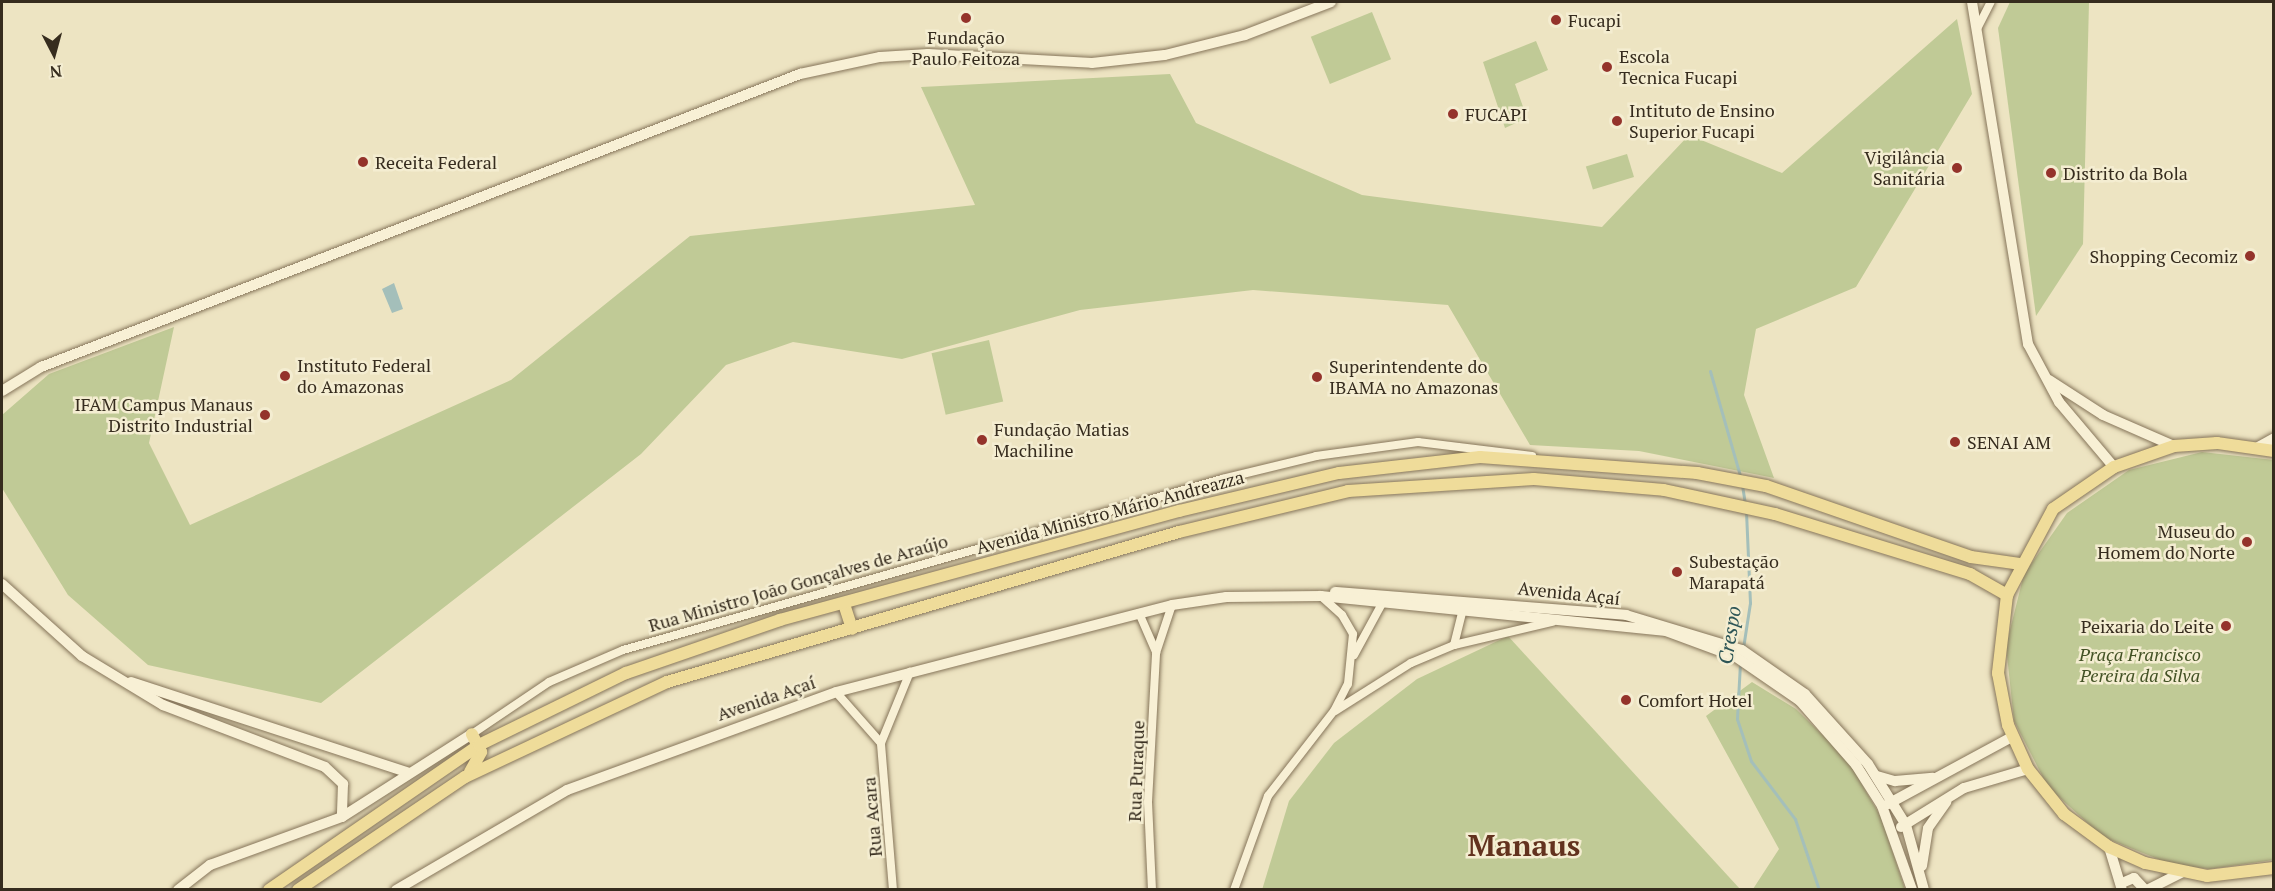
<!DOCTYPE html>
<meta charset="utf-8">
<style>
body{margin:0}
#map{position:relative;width:2275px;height:891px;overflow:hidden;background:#ede4c2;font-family:"PT Serif",serif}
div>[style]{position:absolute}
.green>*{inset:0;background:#c0ca96;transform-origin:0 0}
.water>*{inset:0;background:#a4bfba}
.stream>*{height:3px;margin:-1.5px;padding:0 1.5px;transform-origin:1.5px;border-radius:1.5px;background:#a4bfba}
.roads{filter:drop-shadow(0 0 2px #86755a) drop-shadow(0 0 2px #86755a)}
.street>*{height:8px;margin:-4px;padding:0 4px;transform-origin:4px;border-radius:4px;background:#f8f0d5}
.secondary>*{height:10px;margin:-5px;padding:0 5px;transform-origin:5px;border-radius:5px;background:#f8f0d5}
.primary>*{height:12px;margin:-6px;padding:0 6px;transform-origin:6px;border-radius:6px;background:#efdc9a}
.dots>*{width:16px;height:16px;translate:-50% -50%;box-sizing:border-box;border:3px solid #f4edd1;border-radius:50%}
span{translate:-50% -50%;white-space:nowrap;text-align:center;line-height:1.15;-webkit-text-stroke:5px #f4edd1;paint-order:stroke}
.poi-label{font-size:18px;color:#362c1e}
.left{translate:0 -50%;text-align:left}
.right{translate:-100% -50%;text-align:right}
.street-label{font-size:18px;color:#362c1e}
.park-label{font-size:18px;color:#435225;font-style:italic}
.water-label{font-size:20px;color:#2d5556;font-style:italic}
.town-label{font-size:30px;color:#62321e;font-weight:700}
.frame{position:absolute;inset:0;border:3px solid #362c1e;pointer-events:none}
.north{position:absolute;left:24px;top:24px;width:60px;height:60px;-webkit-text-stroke:4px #f4edd1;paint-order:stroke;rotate:174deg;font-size:16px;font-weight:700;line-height:24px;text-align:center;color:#362c1e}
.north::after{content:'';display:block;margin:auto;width:21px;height:27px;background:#362c1e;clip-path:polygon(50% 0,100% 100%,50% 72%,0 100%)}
</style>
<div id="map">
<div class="green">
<div style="clip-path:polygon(2010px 2px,2089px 2px,2083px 244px,2036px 316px,1998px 28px)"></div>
<div style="left:1372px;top:12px;width:51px;height:66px;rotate:68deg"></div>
<div style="clip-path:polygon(1957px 19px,1972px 94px,1856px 287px,1756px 329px,1744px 395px,1774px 478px,1639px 451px,1530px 445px,1448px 305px,1253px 290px,1080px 310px,902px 359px,793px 342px,726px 365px,641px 454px,321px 703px,148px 665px,68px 595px,2px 488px,2px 415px,49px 374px,174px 327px,149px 443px,190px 525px,511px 380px,690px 236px,975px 205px,921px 87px,1170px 74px,1196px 123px,1362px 195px,1602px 227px,1689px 135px,1782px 173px)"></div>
<div style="clip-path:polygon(1536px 41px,1548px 70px,1515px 84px,1527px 118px,1505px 128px,1483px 62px)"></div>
<div style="left:1627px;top:154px;width:24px;height:43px;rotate:73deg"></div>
<div style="left:989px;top:340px;width:63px;height:59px;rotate:77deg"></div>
<div style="clip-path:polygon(2202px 452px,2274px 460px,2273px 860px,2210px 869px,2173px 865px,2103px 837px,2048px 787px,2014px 721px,2006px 646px,2024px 574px,2067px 513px,2129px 470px)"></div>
<div style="clip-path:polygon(1508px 636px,1740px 889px,1262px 890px,1289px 801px,1334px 743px,1417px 679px)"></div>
<div style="clip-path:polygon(1752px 682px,1796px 709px,1847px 759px,1881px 817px,1905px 889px,1753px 889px,1779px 849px,1706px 716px)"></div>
</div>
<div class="water">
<div style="clip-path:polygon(394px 283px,403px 309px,392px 313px,382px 289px)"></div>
</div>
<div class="stream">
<div style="left:1710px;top:371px;width:112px;rotate:74deg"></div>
<div style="left:1742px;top:485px;width:20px;rotate:81deg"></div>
<div style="left:1743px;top:648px;width:46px;rotate:-81.2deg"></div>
<div style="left:1750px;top:603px;width:91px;rotate:-92.5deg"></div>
<div style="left:1740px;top:663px;width:56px;rotate:93.1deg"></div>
<div style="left:1737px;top:719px;width:44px;rotate:71.6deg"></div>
<div style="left:1751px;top:761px;width:73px;rotate:52.8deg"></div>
<div style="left:1795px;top:819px;width:75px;rotate:71.3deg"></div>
</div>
<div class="roads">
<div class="street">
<div style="left:1977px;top:29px;width:30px;rotate:-63deg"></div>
<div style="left:1139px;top:613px;width:43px;rotate:66.4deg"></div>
<div style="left:1454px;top:645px;width:41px;rotate:-76deg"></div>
<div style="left:1354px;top:655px;width:63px;rotate:-61.4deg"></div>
<div style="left:836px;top:692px;width:68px;rotate:48.6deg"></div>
<div style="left:1335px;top:711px;width:90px;rotate:-32.3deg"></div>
<div style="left:1411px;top:663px;width:47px;rotate:-22.7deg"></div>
<div style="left:1454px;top:645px;width:101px;rotate:-13.2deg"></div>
<div style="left:472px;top:734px;width:93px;rotate:-34deg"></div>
<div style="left:549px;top:682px;width:81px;rotate:-23.4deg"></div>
<div style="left:623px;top:650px;width:623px;rotate:-15.93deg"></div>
<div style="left:1222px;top:479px;width:97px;rotate:-13.7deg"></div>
<div style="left:1316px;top:456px;width:103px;rotate:-7.8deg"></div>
<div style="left:1418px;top:442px;width:115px;rotate:7deg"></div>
<div style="left:893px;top:890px;width:147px;rotate:-94.7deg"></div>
<div style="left:881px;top:743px;width:77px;rotate:-67.8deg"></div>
<div style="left:1152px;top:890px;width:88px;rotate:-92.6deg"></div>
<div style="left:1148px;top:802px;width:149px;rotate:-86.9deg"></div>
<div style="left:1156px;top:653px;width:51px;rotate:-71.6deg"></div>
<div style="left:1234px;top:890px;width:100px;rotate:-70.1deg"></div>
<div style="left:1268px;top:796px;width:108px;rotate:-52.2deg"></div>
<div style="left:1334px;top:711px;width:30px;rotate:-63deg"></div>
<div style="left:1348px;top:684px;width:50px;rotate:-84.3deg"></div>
<div style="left:1353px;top:634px;width:22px;rotate:-120deg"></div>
<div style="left:1342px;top:615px;width:28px;rotate:-138deg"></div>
</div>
<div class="secondary">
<div style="left:1972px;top:2px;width:347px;rotate:80.7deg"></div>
<div style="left:2028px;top:344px;width:66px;rotate:61.9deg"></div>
<div style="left:2059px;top:402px;width:85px;rotate:49.8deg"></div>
<div style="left:2049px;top:380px;width:64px;rotate:32.9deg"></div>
<div style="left:2103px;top:415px;width:77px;rotate:23.6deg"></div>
<div style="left:2px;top:391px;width:46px;rotate:-31.6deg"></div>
<div style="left:41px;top:367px;width:814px;rotate:-21.11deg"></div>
<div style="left:800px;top:74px;width:82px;rotate:-12deg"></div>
<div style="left:880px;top:57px;width:48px;rotate:-3.6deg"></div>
<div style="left:928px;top:54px;width:164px;rotate:3.1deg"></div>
<div style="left:1092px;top:63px;width:73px;rotate:-6.3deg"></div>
<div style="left:1165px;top:55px;width:82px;rotate:-14deg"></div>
<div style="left:1245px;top:35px;width:92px;rotate:-21deg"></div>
<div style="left:2258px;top:447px;width:18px;rotate:-29deg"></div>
<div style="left:2px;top:584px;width:108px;rotate:42deg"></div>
<div style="left:82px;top:656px;width:95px;rotate:31.2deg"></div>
<div style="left:163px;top:705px;width:173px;rotate:20.9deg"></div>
<div style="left:325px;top:767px;width:25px;rotate:43deg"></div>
<div style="left:343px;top:784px;width:33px;rotate:92deg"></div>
<div style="left:1335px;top:592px;width:292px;rotate:4.5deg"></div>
<div style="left:1626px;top:615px;width:121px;rotate:16.8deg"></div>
<div style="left:1742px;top:650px;width:77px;rotate:34.9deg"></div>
<div style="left:1805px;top:694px;width:94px;rotate:48deg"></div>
<div style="left:1868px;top:764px;width:72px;rotate:58.1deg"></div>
<div style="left:1906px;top:825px;width:67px;rotate:74.5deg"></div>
<div style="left:131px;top:682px;width:293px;rotate:18.1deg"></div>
<div style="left:1877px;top:776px;width:19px;rotate:16deg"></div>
<div style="left:1895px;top:781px;width:38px;rotate:-5deg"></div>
<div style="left:1888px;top:804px;width:141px;rotate:-28.4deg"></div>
<div style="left:1901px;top:827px;width:74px;rotate:-31.8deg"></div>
<div style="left:1964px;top:788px;width:67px;rotate:-16.5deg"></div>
<div style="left:2109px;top:847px;width:45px;rotate:73.2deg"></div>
<div style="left:1922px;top:866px;width:38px;rotate:-81deg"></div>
<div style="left:1928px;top:828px;width:32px;rotate:-55deg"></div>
<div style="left:2122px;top:883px;width:13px;rotate:-23deg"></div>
<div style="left:2134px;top:878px;width:16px;rotate:47deg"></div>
<div style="left:178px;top:890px;width:41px;rotate:-38deg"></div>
<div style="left:210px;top:865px;width:140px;rotate:-20deg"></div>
<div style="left:342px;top:817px;width:154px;rotate:-32.6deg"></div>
<div style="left:396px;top:890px;width:198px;rotate:-30.3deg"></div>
<div style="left:567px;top:790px;width:286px;rotate:-20deg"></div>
<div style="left:836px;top:692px;width:347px;rotate:-14.5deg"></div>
<div style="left:1172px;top:605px;width:55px;rotate:-8.4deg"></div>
<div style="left:1226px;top:597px;width:95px;rotate:-0.6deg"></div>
<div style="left:1321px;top:596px;width:347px;rotate:5.8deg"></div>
<div style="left:1666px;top:631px;width:75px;rotate:20.4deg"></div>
<div style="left:1736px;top:657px;width:78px;rotate:34.5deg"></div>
<div style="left:1800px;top:701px;width:85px;rotate:48.8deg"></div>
<div style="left:1856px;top:765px;width:49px;rotate:57.6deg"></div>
<div style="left:1882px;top:806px;width:89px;rotate:70.3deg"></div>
<div style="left:2147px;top:890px;width:40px;rotate:-26.6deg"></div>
</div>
<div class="primary">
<div style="left:2274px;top:451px;width:58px;rotate:-172deg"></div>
<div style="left:2217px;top:443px;width:43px;rotate:176deg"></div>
<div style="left:2174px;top:446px;width:64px;rotate:160.7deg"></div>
<div style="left:2114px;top:467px;width:74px;rotate:145.5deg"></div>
<div style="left:2053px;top:509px;width:98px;rotate:118.1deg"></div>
<div style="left:2007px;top:595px;width:79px;rotate:96.6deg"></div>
<div style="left:1998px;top:673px;width:53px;rotate:79.1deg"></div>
<div style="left:2008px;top:725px;width:48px;rotate:65.6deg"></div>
<div style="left:2028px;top:769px;width:58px;rotate:51.3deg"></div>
<div style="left:2064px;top:814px;width:56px;rotate:36.3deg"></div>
<div style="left:2109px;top:847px;width:39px;rotate:24deg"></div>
<div style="left:2145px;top:863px;width:63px;rotate:11.8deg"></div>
<div style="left:2207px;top:876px;width:67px;rotate:-6.8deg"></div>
<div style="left:844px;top:604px;width:26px;rotate:72deg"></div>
<div style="left:470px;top:772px;width:23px;rotate:-61deg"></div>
<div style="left:481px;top:752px;width:20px;rotate:-117deg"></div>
<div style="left:269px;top:890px;width:255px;rotate:-34.6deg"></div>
<div style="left:479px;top:745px;width:164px;rotate:-26.1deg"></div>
<div style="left:626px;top:673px;width:163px;rotate:-19deg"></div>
<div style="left:780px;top:620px;width:414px;rotate:-15.3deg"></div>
<div style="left:1179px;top:511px;width:164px;rotate:-13.4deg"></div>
<div style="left:1339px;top:473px;width:142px;rotate:-6.5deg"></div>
<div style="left:1480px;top:457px;width:218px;rotate:4.2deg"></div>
<div style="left:1697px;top:473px;width:70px;rotate:10.7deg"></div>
<div style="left:1766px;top:486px;width:217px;rotate:19.1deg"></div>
<div style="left:1971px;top:557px;width:49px;rotate:8.1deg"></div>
<div style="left:298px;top:890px;width:202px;rotate:-34.1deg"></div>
<div style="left:465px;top:777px;width:223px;rotate:-25.2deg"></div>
<div style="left:667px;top:682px;width:534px;rotate:-16.33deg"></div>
<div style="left:1179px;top:532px;width:174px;rotate:-13.6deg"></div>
<div style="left:1348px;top:491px;width:186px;rotate:-3.7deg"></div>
<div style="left:1534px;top:479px;width:130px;rotate:4.8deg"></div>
<div style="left:1664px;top:490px;width:114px;rotate:12.2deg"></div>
<div style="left:1775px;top:514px;width:204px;rotate:17.1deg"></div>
<div style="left:1970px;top:574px;width:43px;rotate:29.6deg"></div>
</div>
</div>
<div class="dots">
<div style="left:966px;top:18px;background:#94332b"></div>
<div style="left:1556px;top:20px;background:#94332b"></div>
<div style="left:1607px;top:67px;background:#94332b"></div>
<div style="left:1453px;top:114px;background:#94332b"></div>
<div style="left:1617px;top:121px;background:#94332b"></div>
<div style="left:363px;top:162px;background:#94332b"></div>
<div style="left:1957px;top:168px;background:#94332b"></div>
<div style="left:2051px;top:173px;background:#94332b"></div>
<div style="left:2250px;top:256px;background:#94332b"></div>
<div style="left:285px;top:376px;background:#94332b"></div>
<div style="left:1317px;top:377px;background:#94332b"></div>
<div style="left:265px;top:415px;background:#94332b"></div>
<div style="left:982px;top:440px;background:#94332b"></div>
<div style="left:1955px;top:442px;background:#94332b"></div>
<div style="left:2247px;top:542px;background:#94332b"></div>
<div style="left:1677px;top:572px;background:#94332b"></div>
<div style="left:2226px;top:626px;background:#94332b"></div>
<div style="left:1626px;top:700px;background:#94332b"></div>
</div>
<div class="poi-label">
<span class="left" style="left:1568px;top:20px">Fucapi</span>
<span style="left:966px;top:48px">Fundação<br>Paulo Feitoza</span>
<span class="left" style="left:1619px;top:67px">Escola<br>Tecnica Fucapi</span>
<span class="left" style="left:1629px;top:121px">Intituto de Ensino<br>Superior Fucapi</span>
<span class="left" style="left:1465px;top:114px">FUCAPI</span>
<span class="right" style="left:1945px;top:168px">Vigilância<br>Sanitária</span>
<span class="left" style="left:375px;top:162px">Receita Federal</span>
<span class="left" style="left:2063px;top:173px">Distrito da Bola</span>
<span class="right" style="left:2238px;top:256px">Shopping Cecomiz</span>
<span class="left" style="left:297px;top:376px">Instituto Federal<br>do Amazonas</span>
<span class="left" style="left:1329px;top:377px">Superintendente do<br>IBAMA no Amazonas</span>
<span class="right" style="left:253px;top:415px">IFAM Campus Manaus<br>Distrito Industrial</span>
<span class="left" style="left:994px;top:440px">Fundação Matias<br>Machiline</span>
<span class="left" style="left:1967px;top:442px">SENAI AM</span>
<span class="right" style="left:2235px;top:542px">Museu do<br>Homem do Norte</span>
<span class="left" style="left:1689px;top:572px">Subestação<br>Marapatá</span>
<span class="right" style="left:2214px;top:626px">Peixaria do Leite</span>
<span class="left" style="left:1638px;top:700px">Comfort Hotel</span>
</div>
<div class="street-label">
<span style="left:1110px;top:512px;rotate:-15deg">Avenida Ministro Mário Andreazza</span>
<span style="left:798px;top:583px;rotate:-16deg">Rua Ministro João Gonçalves de Araújo</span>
<span style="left:1569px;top:593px;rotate:6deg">Avenida Açaí</span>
<span style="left:766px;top:698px;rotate:-19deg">Avenida Açaí</span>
<span style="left:1136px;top:771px;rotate:-88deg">Rua Puraque</span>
<span style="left:872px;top:817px;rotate:-95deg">Rua Acara</span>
</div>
<div class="park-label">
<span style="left:2140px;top:665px">Praça Francisco<br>Pereira da Silva</span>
</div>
<div class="water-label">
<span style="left:1729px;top:635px;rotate:-81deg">Crespo</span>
</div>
<div class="town-label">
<span style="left:1524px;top:845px">Manaus</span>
</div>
<div class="frame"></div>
<div class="north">N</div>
</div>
